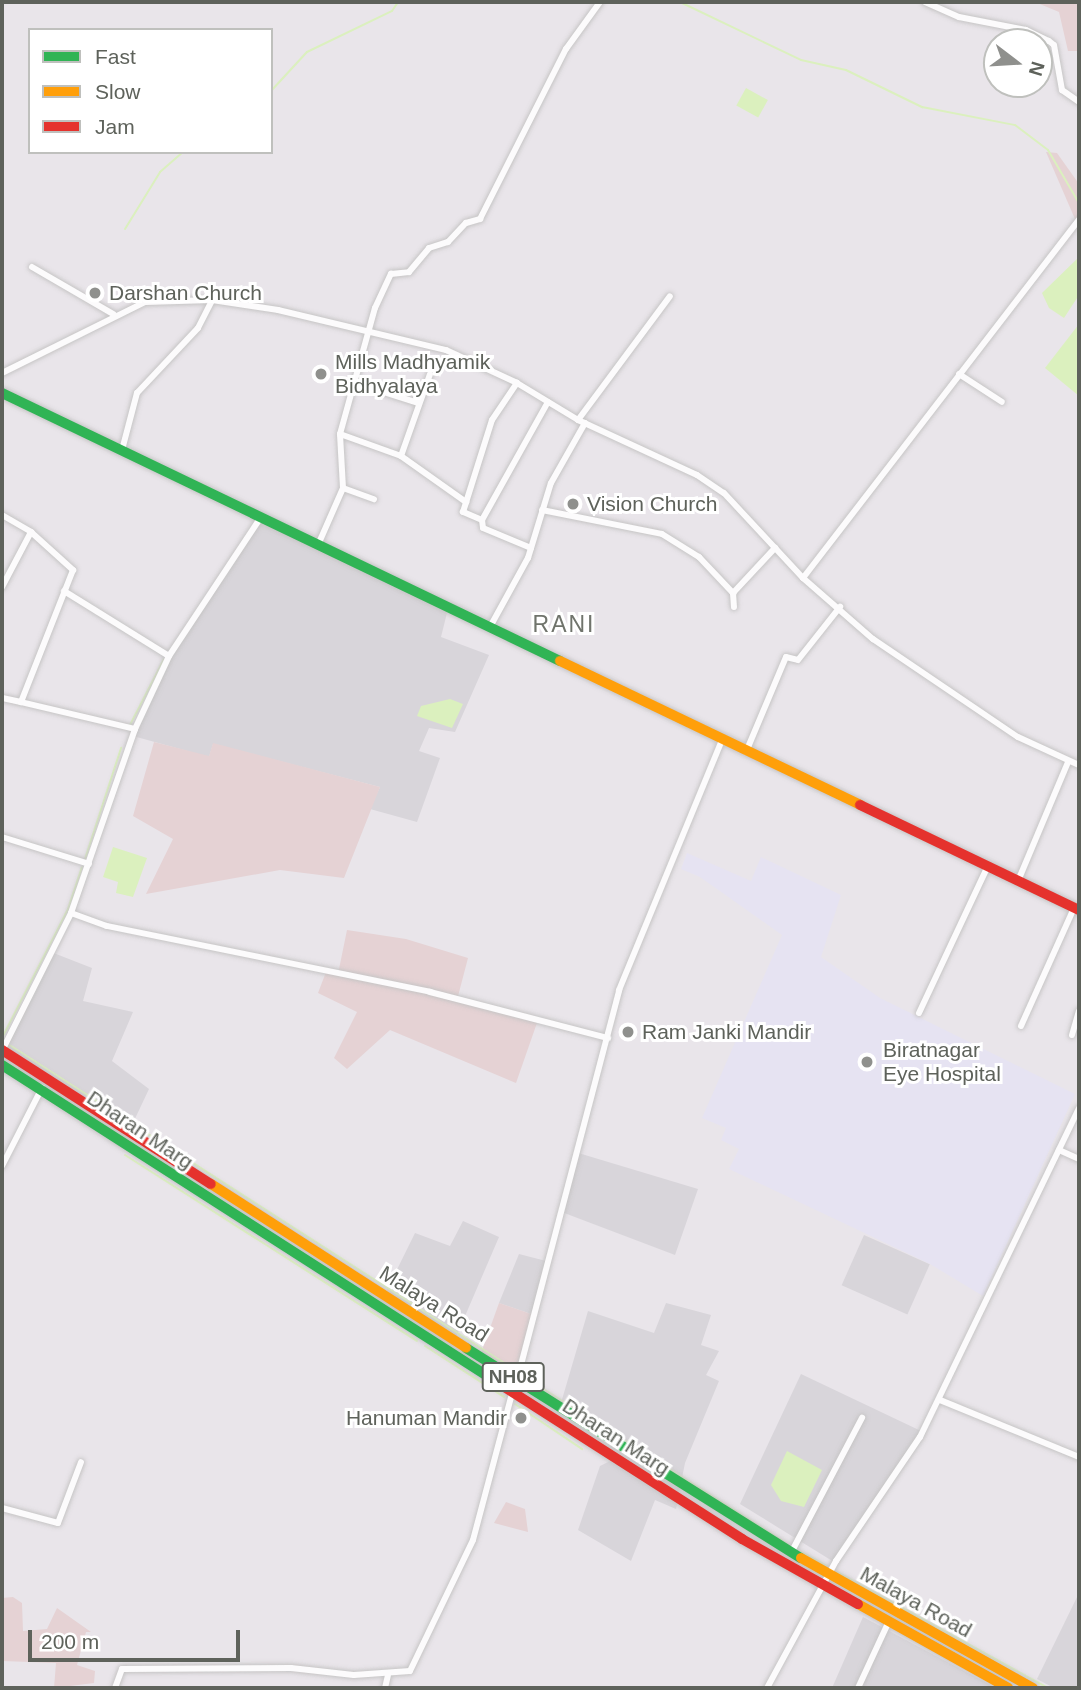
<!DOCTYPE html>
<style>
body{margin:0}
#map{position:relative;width:1081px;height:1690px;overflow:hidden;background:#e9e5ea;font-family:Arial,sans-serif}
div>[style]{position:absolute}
.industrial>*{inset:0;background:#d8d5da;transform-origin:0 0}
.medical>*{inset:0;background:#e6e3f2}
.green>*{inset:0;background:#e5d2d4}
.water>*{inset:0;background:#dbf0be;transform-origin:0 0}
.stream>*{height:2px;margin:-1px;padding:0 1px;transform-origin:1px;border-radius:1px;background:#dbf0be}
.roads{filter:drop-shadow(0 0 2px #c6c5c5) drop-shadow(0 0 2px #c6c5c5)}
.street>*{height:6px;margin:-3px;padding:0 3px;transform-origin:3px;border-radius:3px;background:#fcfbfc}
.fast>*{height:10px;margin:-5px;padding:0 5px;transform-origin:5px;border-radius:5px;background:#30b455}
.slow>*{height:10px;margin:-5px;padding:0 5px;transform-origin:5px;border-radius:5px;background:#ff9f0a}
.jam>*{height:10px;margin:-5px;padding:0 5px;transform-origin:5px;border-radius:5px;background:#e5322d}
.dots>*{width:19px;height:19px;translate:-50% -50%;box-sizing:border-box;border:4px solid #fff;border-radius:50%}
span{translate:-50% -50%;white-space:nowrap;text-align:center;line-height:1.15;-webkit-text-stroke:6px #fff;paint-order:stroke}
.shield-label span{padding:2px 5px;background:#fff;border:2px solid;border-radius:5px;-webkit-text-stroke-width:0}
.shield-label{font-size:19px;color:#5e625b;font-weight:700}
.poi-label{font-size:21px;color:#5e625b}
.left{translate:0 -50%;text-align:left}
.right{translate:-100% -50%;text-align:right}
.street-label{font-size:21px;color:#5e625b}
.neighbourhood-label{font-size:23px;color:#70746c;letter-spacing:2px}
.frame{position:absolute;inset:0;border:4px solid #5e625b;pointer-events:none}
.legend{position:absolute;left:28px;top:28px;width:245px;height:126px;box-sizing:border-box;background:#fff;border:2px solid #bfc0bd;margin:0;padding:9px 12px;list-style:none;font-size:21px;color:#5e625b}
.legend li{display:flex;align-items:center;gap:14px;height:35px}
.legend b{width:35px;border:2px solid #bfc0bd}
.north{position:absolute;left:983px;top:28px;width:70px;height:70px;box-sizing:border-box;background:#fff;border:2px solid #bfc0bd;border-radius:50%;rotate:107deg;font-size:19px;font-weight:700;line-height:28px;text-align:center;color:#5e625b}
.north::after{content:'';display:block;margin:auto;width:24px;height:32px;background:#8f908d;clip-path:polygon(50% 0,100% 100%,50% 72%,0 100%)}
.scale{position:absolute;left:28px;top:1630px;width:212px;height:32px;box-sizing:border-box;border:4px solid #5e625b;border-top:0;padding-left:9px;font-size:21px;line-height:24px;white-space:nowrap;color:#5e625b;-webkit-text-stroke:5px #fff;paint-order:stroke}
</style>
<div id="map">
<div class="industrial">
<div style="clip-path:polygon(263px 516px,448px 609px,441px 637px,489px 655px,455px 732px,429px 728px,419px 751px,440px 758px,417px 822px,370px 809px,380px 787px,213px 744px,209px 757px,133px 736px,169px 656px)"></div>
<div style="clip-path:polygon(51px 952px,92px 968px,83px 1001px,133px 1012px,112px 1061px,149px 1089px,124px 1142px,2px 1065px,2px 1051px)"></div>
<div style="clip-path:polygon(575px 1152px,698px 1189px,675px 1255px,559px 1211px)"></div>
<div style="clip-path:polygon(463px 1221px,499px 1237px,450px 1351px,379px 1306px,415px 1233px,450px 1246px)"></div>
<div style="left:864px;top:1235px;width:72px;height:55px;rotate:24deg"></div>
<div style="clip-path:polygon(519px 1254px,546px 1261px,534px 1315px,499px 1303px)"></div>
<div style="clip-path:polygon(666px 1303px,711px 1315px,701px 1345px,719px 1351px,706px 1375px,719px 1381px,685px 1463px,679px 1493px,556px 1420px,588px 1311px,654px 1333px)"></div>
<div style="clip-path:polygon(801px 1374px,921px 1431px,834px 1562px,740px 1504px)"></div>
<div style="clip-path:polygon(610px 1461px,678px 1500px,676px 1509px,655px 1500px,631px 1561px,578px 1530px,600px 1466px)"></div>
<div style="clip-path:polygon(1079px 1593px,1079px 1688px,1054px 1688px,1037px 1679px)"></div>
<div style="clip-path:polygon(863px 1617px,996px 1688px,832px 1688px)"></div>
</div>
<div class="medical">
<div style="clip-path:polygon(687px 853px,751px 881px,761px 857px,841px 895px,821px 957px,880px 998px,1075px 1094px,983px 1296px,930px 1264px,729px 1169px,739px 1149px,721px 1140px,726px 1128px,702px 1118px,782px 935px,700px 877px,681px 869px)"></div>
</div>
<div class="green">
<div style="clip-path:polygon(1035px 2px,1079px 2px,1079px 51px,1068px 51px,1059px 12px)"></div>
<div style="clip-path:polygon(1046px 152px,1057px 153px,1079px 184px,1079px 216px,1075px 219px)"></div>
<div style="clip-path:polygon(154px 742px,209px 756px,213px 743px,380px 787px,344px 878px,280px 870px,146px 894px,173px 839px,133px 816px)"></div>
<div style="clip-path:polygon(347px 930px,406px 939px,468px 958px,457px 1000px,538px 1020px,516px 1083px,390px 1030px,347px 1069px,334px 1058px,357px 1012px,318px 993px,326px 972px,338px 974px)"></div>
<div style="clip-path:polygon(499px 1303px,534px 1315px,512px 1392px,476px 1367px)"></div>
<div style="clip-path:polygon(506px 1502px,525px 1509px,528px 1532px,494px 1523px)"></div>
<div style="clip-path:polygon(13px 1597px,22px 1603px,23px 1631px,47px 1629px,57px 1608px,91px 1632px,86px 1632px,77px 1665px,95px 1671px,94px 1683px,54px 1688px,56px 1663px,2px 1661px,2px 1598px)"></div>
</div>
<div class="water">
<div style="left:746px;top:88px;width:25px;height:20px;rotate:29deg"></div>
<div style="clip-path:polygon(1079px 257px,1079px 295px,1064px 318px,1049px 308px,1042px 293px)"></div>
<div style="clip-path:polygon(1079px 324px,1079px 396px,1045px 368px)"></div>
<div style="clip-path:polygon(450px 699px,463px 704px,452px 728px,417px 716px,421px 706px)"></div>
<div style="clip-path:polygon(113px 847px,147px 858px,133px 897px,116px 893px,118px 882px,103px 877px)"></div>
<div style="clip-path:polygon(787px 1451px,822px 1470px,804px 1507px,781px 1501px,771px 1485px)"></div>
</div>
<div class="stream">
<div style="left:680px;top:2px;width:134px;rotate:25.6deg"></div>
<div style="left:801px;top:60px;width:46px;rotate:12.5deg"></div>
<div style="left:846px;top:70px;width:85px;rotate:26deg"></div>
<div style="left:922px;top:107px;width:95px;rotate:11deg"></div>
<div style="left:1015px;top:125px;width:41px;rotate:37.1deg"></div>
<div style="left:1048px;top:150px;width:61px;rotate:59.7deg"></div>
<div style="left:271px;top:91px;width:53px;rotate:-47.3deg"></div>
<div style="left:307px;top:52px;width:94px;rotate:-25.8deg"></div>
<div style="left:392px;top:11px;width:11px;rotate:-56deg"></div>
<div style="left:125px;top:229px;width:67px;rotate:-58.4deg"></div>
<div style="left:160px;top:172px;width:30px;rotate:-41deg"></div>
<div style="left:130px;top:725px;width:74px;rotate:-62.7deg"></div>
<div style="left:85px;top:859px;width:117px;rotate:-72deg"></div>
<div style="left:2px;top:1038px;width:145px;rotate:-62.9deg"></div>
<div style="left:68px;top:909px;width:44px;rotate:-71.6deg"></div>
<div style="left:8px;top:1044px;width:603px;rotate:32.74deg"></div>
<div style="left:125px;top:1155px;width:346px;rotate:32.5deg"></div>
<div style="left:425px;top:1346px;width:94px;rotate:32.8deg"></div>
<div style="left:523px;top:1376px;width:314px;rotate:32.4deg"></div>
<div style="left:515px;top:1404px;width:81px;rotate:33.9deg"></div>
<div style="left:796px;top:1549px;width:35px;rotate:29deg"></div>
<div style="left:837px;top:1572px;width:241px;rotate:28.8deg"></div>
</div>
<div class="roads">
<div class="street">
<div style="left:925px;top:2px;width:37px;rotate:24deg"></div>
<div style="left:959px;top:17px;width:68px;rotate:11deg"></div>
<div style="left:1026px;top:30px;width:25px;rotate:26deg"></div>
<div style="left:1049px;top:41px;width:6px;rotate:39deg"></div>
<div style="left:1054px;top:45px;width:46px;rotate:79.9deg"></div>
<div style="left:1062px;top:90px;width:21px;rotate:35deg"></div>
<div style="left:32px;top:267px;width:94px;rotate:30.1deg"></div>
<div style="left:2px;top:373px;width:160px;rotate:-26.4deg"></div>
<div style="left:145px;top:302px;width:67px;rotate:-1.7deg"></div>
<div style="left:212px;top:300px;width:67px;rotate:8.6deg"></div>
<div style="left:278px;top:310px;width:173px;rotate:13.4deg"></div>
<div style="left:446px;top:350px;width:78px;rotate:24.9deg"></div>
<div style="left:517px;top:383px;width:71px;rotate:31.2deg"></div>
<div style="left:578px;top:420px;width:131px;rotate:24.8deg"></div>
<div style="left:697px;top:475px;width:32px;rotate:34deg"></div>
<div style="left:724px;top:493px;width:116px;rotate:47.1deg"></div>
<div style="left:803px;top:578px;width:93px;rotate:41.1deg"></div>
<div style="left:873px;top:639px;width:175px;rotate:34.1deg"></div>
<div style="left:1018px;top:737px;width:67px;rotate:24.7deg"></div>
<div style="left:959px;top:374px;width:51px;rotate:33.1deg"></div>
<div style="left:355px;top:383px;width:66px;rotate:17.6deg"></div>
<div style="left:578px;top:420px;width:154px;rotate:-53.4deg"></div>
<div style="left:340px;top:434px;width:65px;rotate:19.8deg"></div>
<div style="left:401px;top:456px;width:80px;rotate:35.3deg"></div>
<div style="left:122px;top:450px;width:59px;rotate:-75.3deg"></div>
<div style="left:137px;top:393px;width:89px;rotate:-46.8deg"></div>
<div style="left:198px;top:328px;width:31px;rotate:-63deg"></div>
<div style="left:401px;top:456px;width:87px;rotate:-70.5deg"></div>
<div style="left:343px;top:488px;width:33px;rotate:20deg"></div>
<div style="left:542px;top:510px;width:122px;rotate:11.3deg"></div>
<div style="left:662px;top:534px;width:44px;rotate:31.9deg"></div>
<div style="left:699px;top:557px;width:50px;rotate:46.6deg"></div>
<div style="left:733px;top:593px;width:14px;rotate:86deg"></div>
<div style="left:2px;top:515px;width:34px;rotate:30deg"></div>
<div style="left:31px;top:532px;width:57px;rotate:42.1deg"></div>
<div style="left:73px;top:570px;width:142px;rotate:111.5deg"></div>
<div style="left:21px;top:702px;width:19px;rotate:-168deg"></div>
<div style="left:482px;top:520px;width:21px;rotate:-157deg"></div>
<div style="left:463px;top:512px;width:96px;rotate:-72.5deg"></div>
<div style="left:492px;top:420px;width:45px;rotate:-56deg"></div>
<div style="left:318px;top:545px;width:62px;rotate:-66.3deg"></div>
<div style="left:343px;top:488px;width:54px;rotate:-93.2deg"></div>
<div style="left:340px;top:434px;width:131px;rotate:-74.5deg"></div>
<div style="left:375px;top:308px;width:38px;rotate:-65deg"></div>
<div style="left:391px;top:274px;width:18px;rotate:-6deg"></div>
<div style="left:409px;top:272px;width:31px;rotate:-50deg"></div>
<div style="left:429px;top:248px;width:20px;rotate:-18deg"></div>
<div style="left:448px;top:242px;width:26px;rotate:-47deg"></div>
<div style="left:466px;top:223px;width:15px;rotate:-16deg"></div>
<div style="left:480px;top:219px;width:191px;rotate:-63.2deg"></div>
<div style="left:566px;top:49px;width:58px;rotate:-54.1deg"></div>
<div style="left:531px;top:548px;width:52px;rotate:-157.4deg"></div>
<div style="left:483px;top:528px;width:8px;rotate:-97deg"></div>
<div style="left:482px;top:520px;width:135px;rotate:-60.8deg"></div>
<div style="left:803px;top:578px;width:452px;rotate:-52.4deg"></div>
<div style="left:2px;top:587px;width:62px;rotate:-62.2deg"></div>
<div style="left:64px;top:591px;width:123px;rotate:31.8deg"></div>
<div style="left:733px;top:593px;width:62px;rotate:-47deg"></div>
<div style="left:490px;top:627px;width:79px;rotate:-61.2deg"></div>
<div style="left:528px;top:558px;width:78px;rotate:-73deg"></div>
<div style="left:551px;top:483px;width:69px;rotate:-60.5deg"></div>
<div style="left:21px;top:702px;width:117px;rotate:13.3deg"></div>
<div style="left:746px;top:752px;width:103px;rotate:-67.2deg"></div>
<div style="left:786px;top:657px;width:12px;rotate:14deg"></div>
<div style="left:798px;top:660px;width:68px;rotate:-51.6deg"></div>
<div style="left:2px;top:837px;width:91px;rotate:17.2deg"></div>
<div style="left:1018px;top:881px;width:129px;rotate:-67.2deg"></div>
<div style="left:71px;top:913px;width:38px;rotate:20deg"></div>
<div style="left:107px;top:926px;width:330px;rotate:11.5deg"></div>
<div style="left:430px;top:992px;width:184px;rotate:14.5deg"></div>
<div style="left:919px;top:1013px;width:160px;rotate:-64.9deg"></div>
<div style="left:1021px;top:1026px;width:129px;rotate:-65.8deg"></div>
<div style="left:1072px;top:1035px;width:25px;rotate:-74deg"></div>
<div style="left:2px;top:1051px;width:154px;rotate:-63.4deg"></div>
<div style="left:71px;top:913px;width:195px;rotate:-70.8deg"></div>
<div style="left:135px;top:729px;width:81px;rotate:-65deg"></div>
<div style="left:169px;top:656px;width:167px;rotate:-56.5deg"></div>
<div style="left:1059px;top:1150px;width:22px;rotate:24deg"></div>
<div style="left:2px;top:1166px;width:88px;rotate:-62.9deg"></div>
<div style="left:517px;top:1380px;width:403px;rotate:-75.3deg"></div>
<div style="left:619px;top:990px;width:268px;rotate:-67.6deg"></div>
<div style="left:940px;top:1400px;width:150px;rotate:22.3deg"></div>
<div style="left:2px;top:1508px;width:58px;rotate:15deg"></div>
<div style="left:58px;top:1523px;width:65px;rotate:-69.3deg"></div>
<div style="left:791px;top:1553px;width:153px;rotate:-62.3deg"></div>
<div style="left:115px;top:1688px;width:20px;rotate:-70deg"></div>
<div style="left:122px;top:1669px;width:169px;rotate:-0.3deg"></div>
<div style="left:291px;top:1668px;width:63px;rotate:6.3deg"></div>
<div style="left:354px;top:1675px;width:56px;rotate:-4.1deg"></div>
<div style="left:410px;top:1671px;width:145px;rotate:-64.3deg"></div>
<div style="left:473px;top:1540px;width:155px;rotate:-75.1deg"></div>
<div style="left:385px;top:1688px;width:13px;rotate:-77deg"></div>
<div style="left:767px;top:1688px;width:145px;rotate:-61.5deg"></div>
<div style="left:836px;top:1561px;width:150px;rotate:-55.9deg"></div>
<div style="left:920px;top:1437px;width:365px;rotate:-64.2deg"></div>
<div style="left:858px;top:1688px;width:72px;rotate:-65.2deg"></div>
</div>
<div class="fast">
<div style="left:2px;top:393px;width:619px;rotate:25.65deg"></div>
<div style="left:2px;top:1065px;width:582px;rotate:32.65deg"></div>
<div style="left:466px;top:1348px;width:395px;rotate:32.1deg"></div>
</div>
<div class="slow">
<div style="left:560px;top:661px;width:333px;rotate:25.6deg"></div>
<div style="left:211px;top:1184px;width:303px;rotate:32.7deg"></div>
<div style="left:801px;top:1558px;width:266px;rotate:29.3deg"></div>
<div style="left:858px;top:1604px;width:172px;rotate:29.2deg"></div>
</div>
<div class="jam">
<div style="left:860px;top:805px;width:243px;rotate:25.6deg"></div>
<div style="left:2px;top:1050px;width:248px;rotate:32.7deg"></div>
<div style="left:492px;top:1379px;width:297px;rotate:32.6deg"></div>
<div style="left:742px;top:1539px;width:133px;rotate:29.3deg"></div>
</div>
</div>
<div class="dots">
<div style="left:95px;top:293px;background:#8f908d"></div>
<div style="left:321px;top:374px;background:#8f908d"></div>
<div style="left:573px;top:504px;background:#8f908d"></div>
<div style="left:628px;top:1032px;background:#8f908d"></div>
<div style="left:867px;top:1062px;background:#8f908d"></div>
<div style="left:521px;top:1418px;background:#8f908d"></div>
</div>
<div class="shield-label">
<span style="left:513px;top:1377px">NH08</span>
</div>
<div class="poi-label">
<span class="left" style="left:109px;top:293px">Darshan Church</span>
<span class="left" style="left:335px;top:374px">Mills Madhyamik<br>Bidhyalaya</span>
<span class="left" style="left:587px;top:504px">Vision Church</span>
<span class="left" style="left:642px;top:1032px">Ram Janki Mandir</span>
<span class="left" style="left:883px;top:1062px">Biratnagar<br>Eye Hospital</span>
<span class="right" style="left:507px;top:1418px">Hanuman Mandir</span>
</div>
<div class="street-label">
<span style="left:140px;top:1130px;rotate:34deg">Dharan Marg</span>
<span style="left:434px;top:1304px;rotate:32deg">Malaya Road</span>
<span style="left:616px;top:1437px;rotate:33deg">Dharan Marg</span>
<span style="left:916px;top:1602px;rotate:29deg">Malaya Road</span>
</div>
<div class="neighbourhood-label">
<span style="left:564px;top:624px">RANI</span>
</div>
<div class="frame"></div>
<ul class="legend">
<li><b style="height:9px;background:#30b455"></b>Fast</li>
<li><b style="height:9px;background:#ff9f0a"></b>Slow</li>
<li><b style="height:9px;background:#e5322d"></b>Jam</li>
</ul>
<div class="north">N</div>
<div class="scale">200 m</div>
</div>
